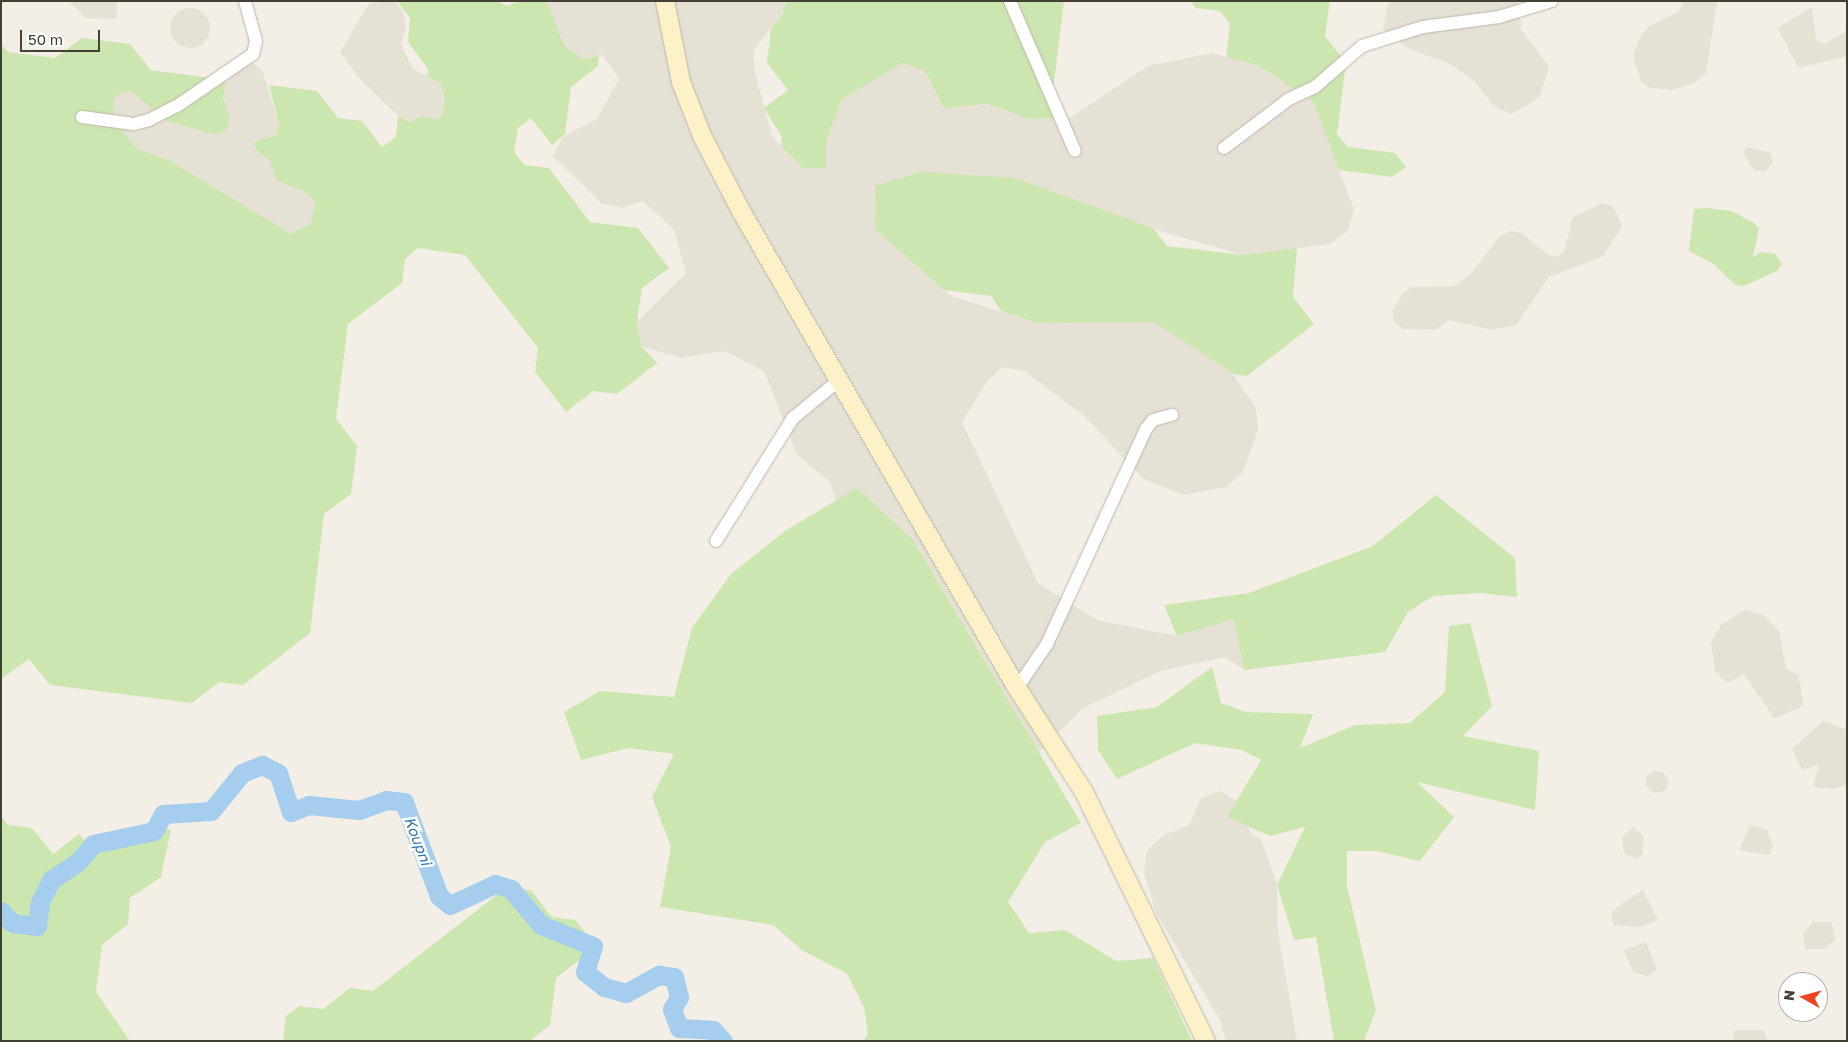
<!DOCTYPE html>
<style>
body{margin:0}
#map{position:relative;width:1848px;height:1042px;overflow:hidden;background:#f3efe7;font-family:"Golos Text",sans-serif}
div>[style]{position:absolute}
.residential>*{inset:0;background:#e6e1d5}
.round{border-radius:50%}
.green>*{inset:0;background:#cce6b0}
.river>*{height:19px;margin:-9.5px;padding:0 9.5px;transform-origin:9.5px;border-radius:9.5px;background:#a5ceee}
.roads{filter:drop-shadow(0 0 1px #beb7a9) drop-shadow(0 0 1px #beb7a9)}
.minor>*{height:12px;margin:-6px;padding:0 6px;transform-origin:6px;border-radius:6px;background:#fff}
.secondary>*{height:18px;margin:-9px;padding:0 9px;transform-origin:9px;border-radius:9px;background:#fdf1c7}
span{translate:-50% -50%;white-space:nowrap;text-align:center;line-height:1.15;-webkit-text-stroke:5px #fff;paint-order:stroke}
.water-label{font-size:15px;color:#3376ad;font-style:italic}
.frame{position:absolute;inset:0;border:2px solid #454036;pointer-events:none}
.north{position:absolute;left:1778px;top:972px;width:50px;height:50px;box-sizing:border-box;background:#fff;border:1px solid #b5b3af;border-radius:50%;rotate:277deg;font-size:14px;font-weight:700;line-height:20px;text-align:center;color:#454036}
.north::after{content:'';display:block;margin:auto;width:18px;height:22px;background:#f2441e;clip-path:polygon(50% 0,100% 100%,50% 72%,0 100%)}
.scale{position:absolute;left:20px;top:30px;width:80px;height:22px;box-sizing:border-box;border:2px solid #454036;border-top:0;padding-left:6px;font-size:15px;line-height:18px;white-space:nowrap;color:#454036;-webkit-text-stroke:4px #fff;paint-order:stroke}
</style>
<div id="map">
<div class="residential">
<div style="clip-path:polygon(69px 1px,117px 1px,117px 19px,85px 18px)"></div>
<div style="clip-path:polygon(394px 1px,403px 12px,406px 28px,401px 44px,413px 69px,441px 83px,445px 100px,442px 116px,437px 119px,421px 116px,410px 123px,394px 112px,359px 78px,340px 52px,369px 3px)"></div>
<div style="clip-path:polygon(545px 1px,786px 1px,783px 13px,753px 51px,755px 72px,772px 136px,803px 168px,826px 168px,826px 142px,842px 99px,902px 62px,925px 70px,943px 108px,987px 104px,1030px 119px,1070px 118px,1148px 66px,1212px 53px,1258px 65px,1313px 102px,1354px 209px,1348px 231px,1330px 244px,1243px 255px,1116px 218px,1015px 178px,876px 230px,951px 296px,1038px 323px,1154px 322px,1229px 368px,1256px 408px,1258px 430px,1243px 472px,1227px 487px,1183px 495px,1144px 479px,1082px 414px,1024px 371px,1002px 367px,987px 382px,962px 422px,1038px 583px,1097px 620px,1177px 636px,1235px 618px,1244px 670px,1225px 657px,1161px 671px,1083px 708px,1021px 770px,856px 568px,830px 482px,797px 455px,764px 371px,725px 351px,681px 358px,641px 346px,637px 322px,686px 273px,674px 230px,643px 201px,622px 208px,601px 203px,553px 156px,564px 136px,597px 119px,619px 79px,602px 55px,582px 59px,564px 45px)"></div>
<div style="clip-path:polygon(1389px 1px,1514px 1px,1520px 6px,1521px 29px,1549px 67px,1539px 98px,1511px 114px,1494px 106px,1475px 82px,1450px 64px,1407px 48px,1383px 29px)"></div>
<div style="clip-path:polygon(1683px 1px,1717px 1px,1706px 73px,1696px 82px,1673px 90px,1650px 88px,1641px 81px,1633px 57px,1640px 36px,1649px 26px,1679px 12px)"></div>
<div style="clip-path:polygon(1812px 7px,1816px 40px,1824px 44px,1847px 31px,1847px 56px,1798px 68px,1778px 28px)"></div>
<div class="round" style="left:170px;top:8px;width:40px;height:40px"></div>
<div style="clip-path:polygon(242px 63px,253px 63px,262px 70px,279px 124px,277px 135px,254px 142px,258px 153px,268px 158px,277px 180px,308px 193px,315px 202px,311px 224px,291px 234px,169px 160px,137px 149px,116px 123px,112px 101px,120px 93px,131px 91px,166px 121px,230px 118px,222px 98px,226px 76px)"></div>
<div style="clip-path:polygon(1746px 147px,1769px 152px,1773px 161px,1765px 172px,1754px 170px,1744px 154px)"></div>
<div style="clip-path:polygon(1602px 203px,1613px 206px,1622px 227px,1602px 257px,1549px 277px,1516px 325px,1492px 330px,1448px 320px,1436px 330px,1403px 329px,1394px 322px,1392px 311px,1403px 293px,1412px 287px,1455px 286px,1472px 272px,1500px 236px,1510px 231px,1522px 233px,1548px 255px,1558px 257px,1565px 249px,1573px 217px)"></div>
<div style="clip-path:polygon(1745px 610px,1763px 615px,1779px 631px,1786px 668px,1798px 675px,1804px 706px,1774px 718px,1744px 674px,1728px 683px,1715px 672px,1711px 642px,1722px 624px)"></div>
<div style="clip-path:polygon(1823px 721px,1847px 730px,1847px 785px,1833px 789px,1813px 787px,1819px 764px,1802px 770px,1792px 749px)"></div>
<div class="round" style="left:1646px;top:771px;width:22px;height:22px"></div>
<div style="clip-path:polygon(1220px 791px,1237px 801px,1252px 835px,1261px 839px,1277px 885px,1278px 932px,1297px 1041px,1226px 1041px,1220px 1020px,1156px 913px,1144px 872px,1147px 851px,1162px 836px,1189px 825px,1201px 798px)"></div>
<div style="clip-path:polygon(1750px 825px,1767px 830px,1773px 846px,1769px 855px,1739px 850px)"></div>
<div style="clip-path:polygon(1633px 827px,1643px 836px,1643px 853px,1637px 859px,1624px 854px,1622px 837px)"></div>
<div style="clip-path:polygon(1643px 890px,1658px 920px,1640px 927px,1613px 925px,1612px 911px)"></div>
<div style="clip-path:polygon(1813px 922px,1831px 922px,1836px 939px,1825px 949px,1806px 949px,1803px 934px)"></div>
<div style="clip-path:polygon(1646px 942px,1657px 969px,1648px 976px,1633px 972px,1624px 950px)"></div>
<div style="clip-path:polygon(1735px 1030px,1763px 1030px,1768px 1041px,1732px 1041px)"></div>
</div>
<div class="green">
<div style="clip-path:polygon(397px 1px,498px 1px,507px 6px,519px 1px,547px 2px,564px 45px,582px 59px,599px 56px,598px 66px,571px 87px,565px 134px,552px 145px,531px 118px,518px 128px,514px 152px,525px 165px,549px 168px,590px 222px,638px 228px,669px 268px,642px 288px,637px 322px,641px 346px,657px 363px,617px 394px,593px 391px,566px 412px,535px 372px,538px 348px,465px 255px,418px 248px,405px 259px,402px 283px,348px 324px,336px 419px,357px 446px,351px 494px,324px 514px,310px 633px,243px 685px,219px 682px,192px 703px,50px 685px,29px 659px,1px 679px,1px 44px,8px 52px,55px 58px,82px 38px,130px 44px,151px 70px,226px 80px,223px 98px,230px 118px,227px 129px,218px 135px,166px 121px,131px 91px,120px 93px,113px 101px,116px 123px,137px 149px,169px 160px,291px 234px,311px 224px,315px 202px,307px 193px,277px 180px,268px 158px,258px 153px,253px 142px,277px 135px,279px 124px,269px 85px,317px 91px,338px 118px,362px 121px,382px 147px,396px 137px,398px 115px,410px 123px,421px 116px,437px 119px,442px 116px,445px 100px,441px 83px,427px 77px,428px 69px,408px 42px,410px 18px)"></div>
<div style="clip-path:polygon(786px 1px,1064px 1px,1052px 98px,1067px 118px,1030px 119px,987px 104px,943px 108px,925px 70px,902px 63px,842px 99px,826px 142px,826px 168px,803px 168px,781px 146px,782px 137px,764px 108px,788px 90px,767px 63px,771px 29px,783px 13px)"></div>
<div style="clip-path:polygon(1191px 1px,1330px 1px,1325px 36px,1346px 63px,1337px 134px,1348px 147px,1395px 153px,1406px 167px,1392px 177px,1339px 170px,1313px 102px,1258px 65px,1226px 57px,1230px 24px,1220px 11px,1196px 8px)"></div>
<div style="clip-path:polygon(920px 172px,1015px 178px,1153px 228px,1167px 246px,1243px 255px,1297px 248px,1293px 297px,1314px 324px,1247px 376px,1234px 374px,1154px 322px,1038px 323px,1001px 311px,991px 296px,944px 290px,876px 230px,875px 186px)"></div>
<div style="clip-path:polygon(1706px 208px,1732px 211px,1754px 223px,1759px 229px,1753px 257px,1761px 252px,1775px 254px,1782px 264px,1777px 271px,1744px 286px,1735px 285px,1714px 264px,1689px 251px,1694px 209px)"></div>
<div style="clip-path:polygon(857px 488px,913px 540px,1081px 823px,1045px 842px,1008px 902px,1029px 933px,1065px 930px,1116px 961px,1153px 958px,1192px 1041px,863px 1041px,868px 1034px,864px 1007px,847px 974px,802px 950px,773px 925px,660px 907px,671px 847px,652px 797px,674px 754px,628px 748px,581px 760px,564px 712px,600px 691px,674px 697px,692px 628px,731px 574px,785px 531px)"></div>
<div style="clip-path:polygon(1436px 495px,1515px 558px,1517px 597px,1480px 593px,1433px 596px,1408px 612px,1385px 652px,1244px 670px,1234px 619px,1177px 636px,1164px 605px,1249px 593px,1373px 546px)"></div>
<div style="clip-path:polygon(1470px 623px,1492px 706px,1463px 736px,1539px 751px,1535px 810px,1417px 782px,1454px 817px,1420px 861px,1376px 851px,1347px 851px,1347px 886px,1376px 1010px,1364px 1041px,1334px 1041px,1316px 937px,1294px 940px,1277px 885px,1305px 827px,1270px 836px,1227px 817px,1261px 760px,1242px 750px,1195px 743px,1117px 779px,1098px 750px,1097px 716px,1157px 707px,1212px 667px,1221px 703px,1246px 712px,1313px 714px,1300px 748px,1355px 725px,1410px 723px,1445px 692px,1449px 626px)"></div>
<div style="clip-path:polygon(1px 816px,8px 825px,32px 828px,53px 854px,79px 834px,92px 849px,99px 843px,171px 829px,161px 877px,130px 898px,128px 924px,102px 945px,96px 992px,130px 1041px,1px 1041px)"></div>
<div style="clip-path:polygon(507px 887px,531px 890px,552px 917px,575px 920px,586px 933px,583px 957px,556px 978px,550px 1025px,530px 1041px,283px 1040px,286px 1016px,299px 1006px,323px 1009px,350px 988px,373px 991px)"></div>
</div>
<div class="river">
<div style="left:1px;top:911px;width:16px;rotate:47deg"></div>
<div style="left:12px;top:923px;width:25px;rotate:7deg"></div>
<div style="left:37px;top:926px;width:24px;rotate:-83deg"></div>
<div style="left:40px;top:902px;width:25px;rotate:-63deg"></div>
<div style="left:51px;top:880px;width:32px;rotate:-34deg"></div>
<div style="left:78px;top:862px;width:23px;rotate:-50deg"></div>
<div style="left:93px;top:844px;width:62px;rotate:-12deg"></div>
<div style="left:154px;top:831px;width:19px;rotate:-62deg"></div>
<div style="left:163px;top:814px;width:48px;rotate:-3.6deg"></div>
<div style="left:211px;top:811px;width:49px;rotate:-50.8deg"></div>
<div style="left:242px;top:773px;width:22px;rotate:-22deg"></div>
<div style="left:262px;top:765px;width:18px;rotate:27deg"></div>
<div style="left:278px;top:773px;width:41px;rotate:71.6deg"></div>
<div style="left:291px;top:812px;width:19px;rotate:-21deg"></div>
<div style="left:309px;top:805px;width:50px;rotate:5.7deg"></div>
<div style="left:359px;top:810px;width:29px;rotate:-20deg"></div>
<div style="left:386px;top:800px;width:18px;rotate:6deg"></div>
<div style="left:404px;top:802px;width:100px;rotate:69.6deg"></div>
<div style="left:439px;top:896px;width:14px;rotate:39deg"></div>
<div style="left:450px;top:905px;width:50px;rotate:-25deg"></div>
<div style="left:495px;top:884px;width:17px;rotate:17deg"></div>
<div style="left:511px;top:889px;width:47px;rotate:50.2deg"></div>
<div style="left:541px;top:925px;width:56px;rotate:22deg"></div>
<div style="left:593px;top:946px;width:27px;rotate:107deg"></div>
<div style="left:585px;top:972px;width:24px;rotate:38deg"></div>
<div style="left:604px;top:987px;width:23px;rotate:15deg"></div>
<div style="left:626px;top:993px;width:38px;rotate:-29deg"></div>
<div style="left:659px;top:975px;width:15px;rotate:8deg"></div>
<div style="left:674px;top:977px;width:21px;rotate:76deg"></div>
<div style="left:679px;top:997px;width:14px;rotate:120deg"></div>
<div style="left:672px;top:1009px;width:20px;rotate:70deg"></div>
<div style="left:679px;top:1028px;width:34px;rotate:3deg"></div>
<div style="left:713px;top:1030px;width:15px;rotate:48deg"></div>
</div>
<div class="roads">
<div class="minor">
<div style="left:1010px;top:1px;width:163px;rotate:66.6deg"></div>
<div style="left:82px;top:117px;width:52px;rotate:7.7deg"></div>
<div style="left:134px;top:124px;width:16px;rotate:-15deg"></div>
<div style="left:149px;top:120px;width:31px;rotate:-27deg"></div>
<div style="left:177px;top:106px;width:92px;rotate:-34.4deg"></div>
<div style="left:253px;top:54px;width:13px;rotate:-77deg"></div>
<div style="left:256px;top:41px;width:41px;rotate:-105.4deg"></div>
<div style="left:1224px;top:148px;width:81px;rotate:-37deg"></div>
<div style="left:1289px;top:99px;width:29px;rotate:-25deg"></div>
<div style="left:1315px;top:87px;width:62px;rotate:-41.1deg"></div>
<div style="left:1362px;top:46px;width:64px;rotate:-17.3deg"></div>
<div style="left:1423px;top:27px;width:77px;rotate:-7.5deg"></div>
<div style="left:1499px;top:17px;width:55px;rotate:-16.8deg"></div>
<div style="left:716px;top:541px;width:145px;rotate:-58deg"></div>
<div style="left:793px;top:418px;width:58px;rotate:-39.4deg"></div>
<div style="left:1017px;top:688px;width:53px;rotate:-55.7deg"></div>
<div style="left:1047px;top:644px;width:237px;rotate:-65.3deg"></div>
<div style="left:1146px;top:429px;width:11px;rotate:-52deg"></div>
<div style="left:1153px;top:420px;width:20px;rotate:-15deg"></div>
</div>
<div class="secondary">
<div style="left:665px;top:1px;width:83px;rotate:78.8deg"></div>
<div style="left:681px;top:82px;width:58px;rotate:68.7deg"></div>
<div style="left:702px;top:136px;width:85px;rotate:62.5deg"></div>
<div style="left:741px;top:211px;width:551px;rotate:59.95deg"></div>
<div style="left:1017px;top:688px;width:124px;rotate:57.2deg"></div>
<div style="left:1084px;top:792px;width:277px;rotate:63.9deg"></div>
</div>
</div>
<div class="water-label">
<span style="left:418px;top:841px;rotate:69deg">Koupni</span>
</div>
<div class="frame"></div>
<div class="north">N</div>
<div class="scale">50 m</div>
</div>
